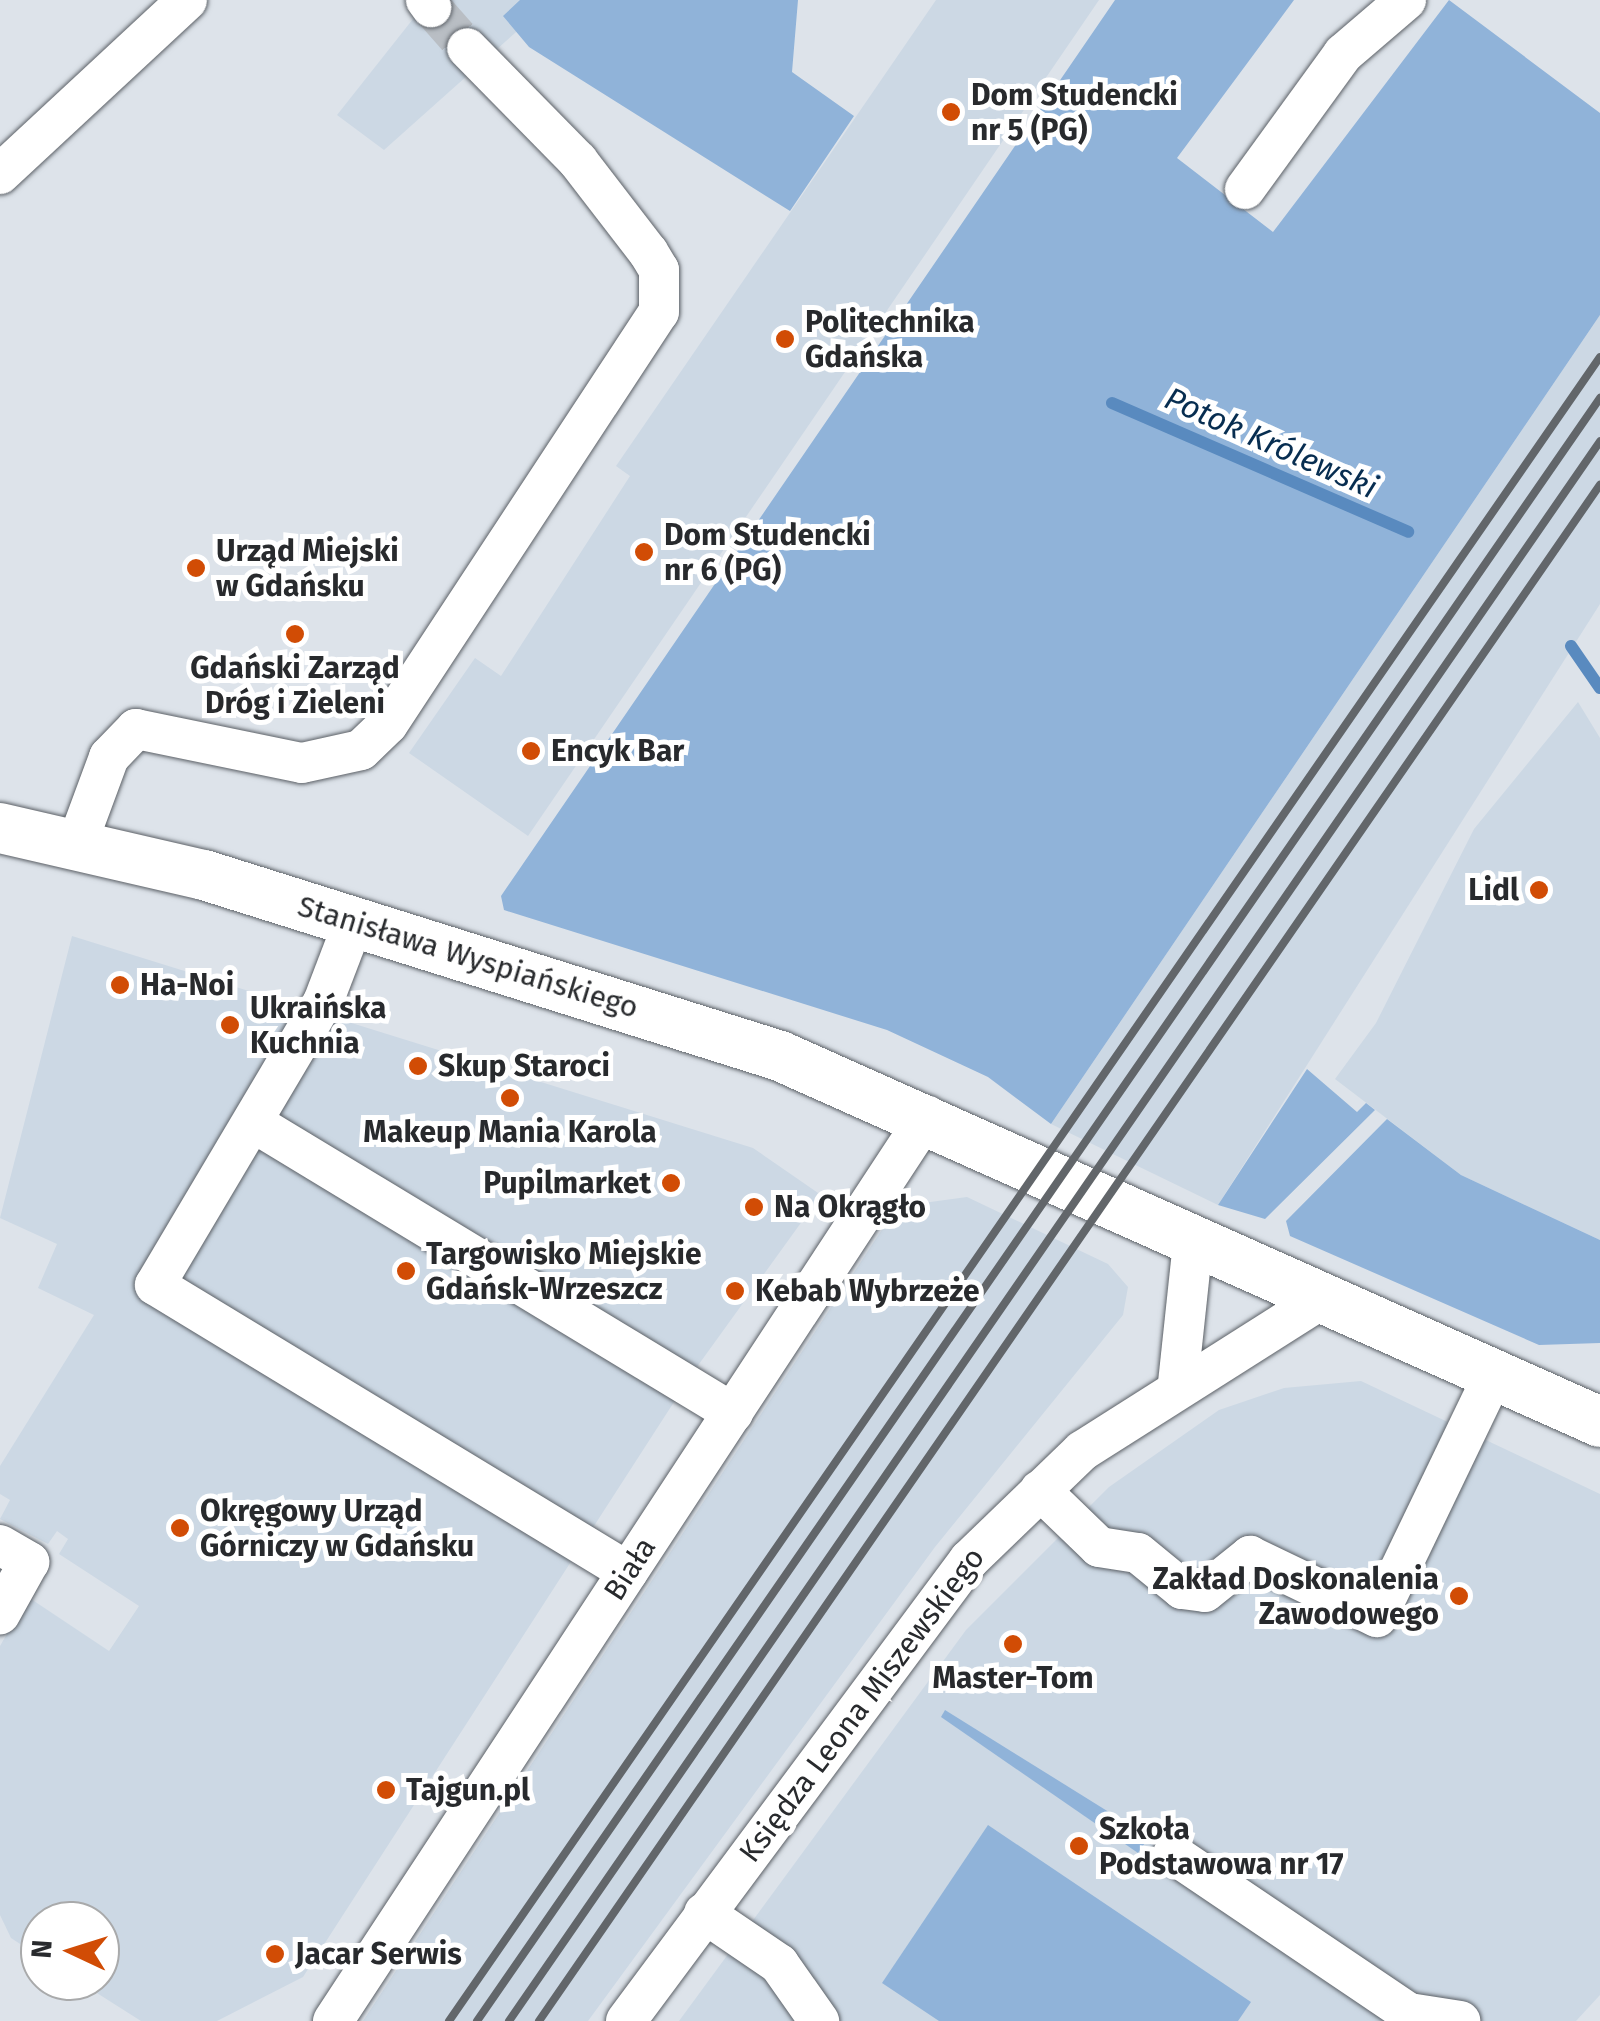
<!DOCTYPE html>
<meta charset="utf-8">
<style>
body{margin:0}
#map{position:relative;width:1600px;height:2021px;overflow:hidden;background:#dde3ea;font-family:"Fira Sans",sans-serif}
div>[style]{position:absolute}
.built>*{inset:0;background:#ccd8e4}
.green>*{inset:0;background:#90b3d9}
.stream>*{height:12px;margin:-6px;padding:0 6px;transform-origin:6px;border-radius:6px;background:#598abf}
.minor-tunnel>*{height:40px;margin-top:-20px;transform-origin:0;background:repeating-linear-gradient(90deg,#b9bec4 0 40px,transparent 0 60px)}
.roads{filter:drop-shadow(0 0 2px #5b6066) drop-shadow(0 0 2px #5b6066)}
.minor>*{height:40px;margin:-20px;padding:0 20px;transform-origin:20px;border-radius:20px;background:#fff}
.major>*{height:50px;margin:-25px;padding:0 25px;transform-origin:25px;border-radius:25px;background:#fff}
.rail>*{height:8px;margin:-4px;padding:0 4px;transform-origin:4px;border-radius:4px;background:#62666a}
.dots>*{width:28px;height:28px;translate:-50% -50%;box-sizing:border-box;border:5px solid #fff;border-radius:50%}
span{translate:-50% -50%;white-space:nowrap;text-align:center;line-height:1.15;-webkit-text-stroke:10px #fff;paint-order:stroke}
.poi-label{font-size:30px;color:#282a2d;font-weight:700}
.left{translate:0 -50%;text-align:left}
.right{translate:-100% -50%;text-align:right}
.street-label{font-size:30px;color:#282a2d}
.water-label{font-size:32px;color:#072d50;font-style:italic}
.north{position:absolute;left:20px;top:1901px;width:100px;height:100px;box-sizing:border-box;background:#fff;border:2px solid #a9aaab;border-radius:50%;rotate:274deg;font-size:28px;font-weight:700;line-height:40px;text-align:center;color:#282a2d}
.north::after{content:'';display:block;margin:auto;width:35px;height:45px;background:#d14c05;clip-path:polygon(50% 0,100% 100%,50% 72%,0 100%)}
</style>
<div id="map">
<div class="built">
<div style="clip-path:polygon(428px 0,552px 0,384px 150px,337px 115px)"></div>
<div style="clip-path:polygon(936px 0,1099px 0,528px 836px,409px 753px,475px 658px,501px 676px,630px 476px,616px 466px)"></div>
<div style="clip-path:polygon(1600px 315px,1600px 604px,1218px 1205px,1051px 1124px)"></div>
<div style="clip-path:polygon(1578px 702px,1600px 738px,1600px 1240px,1461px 1175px,1335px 1079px,1376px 1023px,1474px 829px)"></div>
<div style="clip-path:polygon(72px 936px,753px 1148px,821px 1195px,694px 1371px,303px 1977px,217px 2021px,141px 2021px,78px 1981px,100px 1981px,100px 1921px,40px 1921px,40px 1957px,11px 1938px,0 1915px,0 1646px,28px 1597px,109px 1651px,139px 1606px,59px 1554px,68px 1539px,57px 1531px,48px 1544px,0 1519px,10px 1500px,0 1494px,0 1466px,94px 1315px,38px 1288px,57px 1244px,0 1218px)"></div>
<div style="clip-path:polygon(967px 1197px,1108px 1264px,1128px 1287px,1123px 1315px,935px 1547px,588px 2021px,363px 2021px,883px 1228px,901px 1206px)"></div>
<div style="clip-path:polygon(1361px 1381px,1600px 1494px,1600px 1995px,1576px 2021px,679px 2021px,966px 1630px,1109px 1487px,1219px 1410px,1284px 1388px)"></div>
</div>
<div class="green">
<div style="clip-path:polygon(520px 0,798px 0,792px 72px,854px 116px,790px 211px,529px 47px,503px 16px)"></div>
<div style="clip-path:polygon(1115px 0,1294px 0,1177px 158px,1273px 232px,1449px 0,1600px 113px,1600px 315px,1051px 1124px,988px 1077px,887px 1030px,504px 910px,501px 896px)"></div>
<div style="clip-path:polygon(1307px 1069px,1357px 1112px,1366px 1103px,1375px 1110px,1265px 1219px,1218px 1205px)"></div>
<div style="clip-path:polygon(1387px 1119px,1461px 1175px,1600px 1240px,1600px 1343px,1539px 1345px,1290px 1236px,1286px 1221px)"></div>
<div style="clip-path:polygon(945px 1710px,1149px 1837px,1138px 1853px,941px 1717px)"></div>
<div style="clip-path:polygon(988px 1825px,1251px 2002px,1238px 2021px,939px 2021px,882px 1983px)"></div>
</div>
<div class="stream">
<div style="left:1112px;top:403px;width:323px;rotate:23.5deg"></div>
<div style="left:1571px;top:646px;width:51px;rotate:55.4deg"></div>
</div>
<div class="minor-tunnel">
<div style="left:431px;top:7px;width:55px;rotate:48.7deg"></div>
</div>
<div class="roads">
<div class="minor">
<div style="left:426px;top:0;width:9px;rotate:54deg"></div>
<div style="left:0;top:174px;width:255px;rotate:-42.9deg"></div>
<div style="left:1245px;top:189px;width:167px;rotate:-54deg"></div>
<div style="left:1343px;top:54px;width:83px;rotate:-40.6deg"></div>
<div style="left:78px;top:841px;width:90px;rotate:-69.7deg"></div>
<div style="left:109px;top:757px;width:39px;rotate:-46deg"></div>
<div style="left:136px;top:729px;width:169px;rotate:11.6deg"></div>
<div style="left:302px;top:763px;width:60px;rotate:-12.4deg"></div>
<div style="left:361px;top:750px;width:37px;rotate:-44deg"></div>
<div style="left:388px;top:724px;width:493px;rotate:-56.7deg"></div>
<div style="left:659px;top:312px;width:42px;rotate:-90deg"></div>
<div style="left:659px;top:270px;width:21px;rotate:-121deg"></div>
<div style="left:648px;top:252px;width:115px;rotate:-127.6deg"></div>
<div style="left:578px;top:161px;width:158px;rotate:-134.5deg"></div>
<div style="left:354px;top:921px;width:87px;rotate:110.9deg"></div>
<div style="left:323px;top:1002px;width:329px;rotate:120.7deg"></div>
<div style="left:155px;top:1285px;width:553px;rotate:31.25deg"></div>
<div style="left:254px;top:1123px;width:560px;rotate:31.19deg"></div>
<div style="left:1178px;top:1383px;width:141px;rotate:-83.9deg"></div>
<div style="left:1040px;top:1490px;width:82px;rotate:44deg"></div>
<div style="left:1099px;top:1547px;width:39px;rotate:9deg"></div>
<div style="left:1138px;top:1553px;width:57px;rotate:39.3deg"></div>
<div style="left:1182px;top:1589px;width:23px;rotate:7deg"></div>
<div style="left:1205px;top:1592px;width:58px;rotate:-38.7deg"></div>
<div style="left:1250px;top:1556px;width:141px;rotate:25.7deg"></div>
<div style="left:1377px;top:1617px;width:265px;rotate:-64.3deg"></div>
<div style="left:0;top:1545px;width:34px;rotate:30deg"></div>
<div style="left:29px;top:1562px;width:60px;rotate:119.1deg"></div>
<div style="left:1173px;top:1854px;width:285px;rotate:34deg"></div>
<div style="left:1409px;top:2013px;width:52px;rotate:8.9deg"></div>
<div style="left:704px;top:1913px;width:91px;rotate:34.2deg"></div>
<div style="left:779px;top:1964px;width:70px;rotate:54.9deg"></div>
<div style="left:333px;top:2021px;width:1083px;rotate:-56.72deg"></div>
<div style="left:626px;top:2021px;width:575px;rotate:-53.35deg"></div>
<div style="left:969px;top:1560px;width:157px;rotate:-44deg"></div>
<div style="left:1082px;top:1451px;width:278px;rotate:-32.4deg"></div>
</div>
<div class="major">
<div style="left:0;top:828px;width:209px;rotate:13deg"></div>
<div style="left:204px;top:875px;width:604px;rotate:17.44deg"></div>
<div style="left:780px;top:1056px;width:898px;rotate:24.05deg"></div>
</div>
</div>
<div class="rail">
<div style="left:449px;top:2021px;width:2023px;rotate:-55.33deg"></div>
<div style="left:477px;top:2021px;width:1974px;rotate:-55.32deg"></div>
<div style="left:509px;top:2021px;width:1920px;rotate:-55.37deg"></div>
<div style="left:539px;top:2021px;width:1867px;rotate:-55.37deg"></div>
</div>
<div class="dots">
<div style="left:951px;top:112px;background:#d14c05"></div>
<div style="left:785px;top:339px;background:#d14c05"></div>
<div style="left:644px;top:552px;background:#d14c05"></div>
<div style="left:196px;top:568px;background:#d14c05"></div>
<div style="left:295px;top:634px;background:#d14c05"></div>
<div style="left:531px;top:751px;background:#d14c05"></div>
<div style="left:1539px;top:890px;background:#d14c05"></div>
<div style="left:120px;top:985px;background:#d14c05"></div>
<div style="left:230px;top:1025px;background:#d14c05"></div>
<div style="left:418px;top:1066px;background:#d14c05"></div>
<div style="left:510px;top:1098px;background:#d14c05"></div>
<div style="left:671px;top:1183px;background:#d14c05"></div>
<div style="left:754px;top:1207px;background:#d14c05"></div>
<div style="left:406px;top:1271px;background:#d14c05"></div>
<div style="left:735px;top:1291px;background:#d14c05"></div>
<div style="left:180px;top:1528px;background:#d14c05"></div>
<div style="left:1459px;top:1596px;background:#d14c05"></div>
<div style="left:1013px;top:1644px;background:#d14c05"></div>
<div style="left:386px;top:1790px;background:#d14c05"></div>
<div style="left:1079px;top:1846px;background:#d14c05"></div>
<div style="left:275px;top:1954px;background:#d14c05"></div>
</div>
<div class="poi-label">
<span class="left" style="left:971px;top:112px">Dom Studencki<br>nr 5 (PG)</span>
<span class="left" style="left:805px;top:339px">Politechnika<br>Gdańska</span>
<span class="left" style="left:664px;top:552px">Dom Studencki<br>nr 6 (PG)</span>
<span class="left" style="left:216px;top:568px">Urząd Miejski<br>w Gdańsku</span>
<span style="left:295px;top:685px">Gdański Zarząd<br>Dróg i Zieleni</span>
<span class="left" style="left:551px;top:751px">Encyk Bar</span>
<span class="right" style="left:1519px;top:890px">Lidl</span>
<span class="left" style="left:140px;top:985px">Ha-Noi</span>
<span class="left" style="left:250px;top:1025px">Ukraińska<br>Kuchnia</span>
<span class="left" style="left:438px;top:1066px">Skup Staroci</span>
<span style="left:510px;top:1132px">Makeup Mania Karola</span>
<span class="right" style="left:651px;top:1183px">Pupilmarket</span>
<span class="left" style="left:774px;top:1207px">Na Okrągło</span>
<span class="left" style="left:426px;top:1271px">Targowisko Miejskie<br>Gdańsk-Wrzeszcz</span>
<span class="left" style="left:755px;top:1291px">Kebab Wybrzeże</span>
<span class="left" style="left:200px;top:1528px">Okręgowy Urząd<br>Górniczy w Gdańsku</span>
<span class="right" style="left:1439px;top:1596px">Zakład Doskonalenia<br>Zawodowego</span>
<span style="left:1013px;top:1678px">Master-Tom</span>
<span class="left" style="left:406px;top:1790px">Tajgun.pl</span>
<span class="left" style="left:1099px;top:1846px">Szkoła<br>Podstawowa nr 17</span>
<span class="left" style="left:295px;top:1954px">Jacar Serwis</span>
</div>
<div class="street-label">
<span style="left:468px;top:957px;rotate:17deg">Stanisława Wyspiańskiego</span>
<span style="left:630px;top:1569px;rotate:-57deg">Biała</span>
<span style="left:862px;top:1705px;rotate:-53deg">Księdza Leona Miszewskiego</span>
</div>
<div class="water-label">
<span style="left:1271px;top:443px;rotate:24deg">Potok Królewski</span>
</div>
<div class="north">N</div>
</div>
